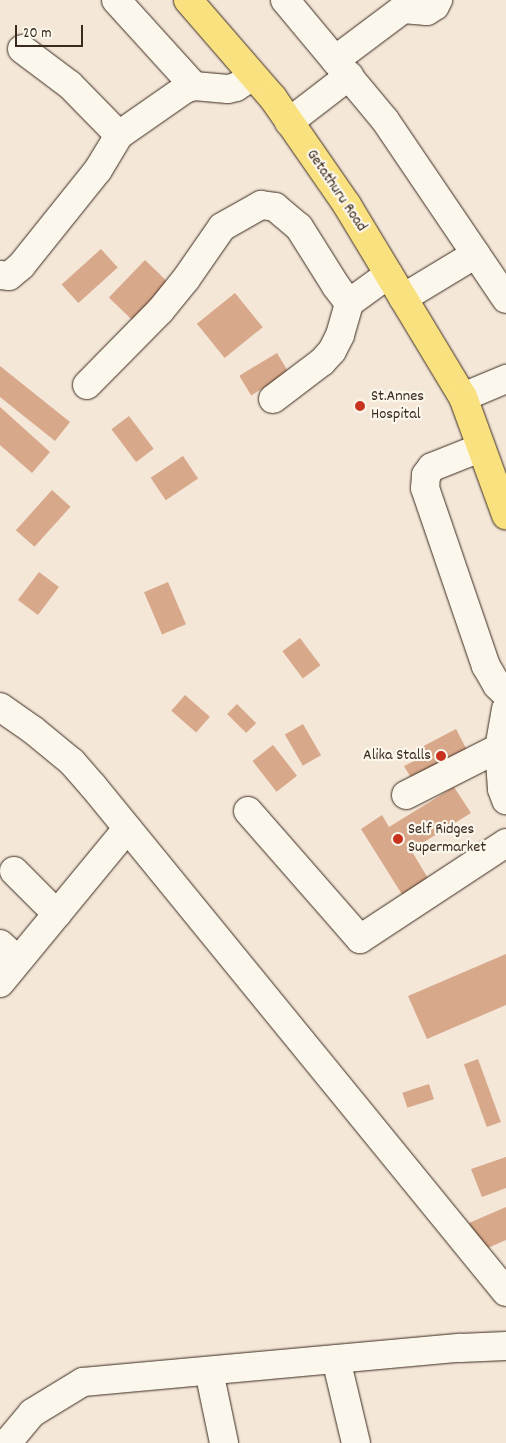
<!DOCTYPE html>
<style>
body{margin:0}
#map{position:relative;width:506px;height:1443px;overflow:hidden;background:#f4e7d8;font-family:Dekko,sans-serif}
div>[style]{position:absolute}
.building>*{inset:0;background:#d8a88a;transform-origin:0 0}
.roads{filter:drop-shadow(0 0 1px #3b2a1e) drop-shadow(0 0 1px #3b2a1e)}
.minor>*{height:28px;margin:-14px;padding:0 14px;transform-origin:14px;border-radius:14px;background:#fbf7ec}
.major>*{height:28px;margin:-14px;padding:0 14px;transform-origin:14px;border-radius:14px;background:#fae180}
.dots>*{width:14px;height:14px;translate:-50% -50%;box-sizing:border-box;border:2px solid #fbf7ec;border-radius:50%}
span{translate:-50% -50%;white-space:nowrap;text-align:center;line-height:1.15;-webkit-text-stroke:4.5px #fbf7ec;paint-order:stroke}
.street-label{font-size:16px;color:#3b2a1e}
.poi-label{font-size:16px;color:#3b2a1e}
.left{translate:0 -50%;text-align:left}
.right{translate:-100% -50%;text-align:right}
.scale{position:absolute;left:15px;top:25px;width:68px;height:22px;box-sizing:border-box;border:2px solid #3b2a1e;border-top:0;padding-left:6px;font-size:15px;line-height:18px;white-space:nowrap;color:#3b2a1e;-webkit-text-stroke:4px #fbf7ec;paint-order:stroke}
</style>
<div id="map">
<div class="building">
<div style="left:101px;top:249px;width:25px;height:53px;rotate:48deg"></div>
<div style="left:145px;top:260px;width:32px;height:52px;rotate:44deg"></div>
<div style="left:235px;top:293px;width:44px;height:49px;rotate:51deg"></div>
<div style="left:277px;top:353px;width:23px;height:44px;rotate:59deg"></div>
<div style="clip-path:polygon(0 366px,70px 422px,55px 441px,0 397px)"></div>
<div style="clip-path:polygon(0 407px,50px 452px,32px 473px,0 445px)"></div>
<div style="left:129px;top:416px;width:41px;height:22px;rotate:53deg"></div>
<div style="left:183px;top:456px;width:27px;height:39px;rotate:56deg"></div>
<div style="left:52px;top:490px;width:25px;height:54px;rotate:42deg"></div>
<div style="left:39px;top:572px;width:25px;height:35px;rotate:37deg"></div>
<div style="left:168px;top:582px;width:46px;height:26px;rotate:67deg"></div>
<div style="left:300px;top:638px;width:34px;height:22px;rotate:53deg"></div>
<div style="left:185px;top:695px;width:33px;height:21px;rotate:41deg"></div>
<div style="left:237px;top:704px;width:27px;height:14px;rotate:45deg"></div>
<div style="left:303px;top:724px;width:36px;height:21px;rotate:60deg"></div>
<div style="clip-path:polygon(456px 729px,469px 754px,414px 783px,404px 766px,418px 759px,414px 751px)"></div>
<div style="left:273px;top:745px;width:39px;height:26px;rotate:52deg"></div>
<div style="clip-path:polygon(454px 787px,471px 813px,411px 850px,429px 880px,403px 896px,361px 829px,382px 815px,389px 827px)"></div>
<div style="clip-path:polygon(506px 954px,506px 1005px,427px 1039px,408px 996px)"></div>
<div style="left:478px;top:1059px;width:67px;height:15px;rotate:70deg"></div>
<div style="left:429px;top:1084px;width:16px;height:28px;rotate:72deg"></div>
<div style="clip-path:polygon(506px 1157px,506px 1188px,482px 1197px,471px 1169px)"></div>
<div style="clip-path:polygon(506px 1207px,506px 1240px,481px 1251px,469px 1223px)"></div>
</div>
<div class="roads">
<div class="minor">
<div style="left:116px;top:0;width:116px;rotate:47.8deg"></div>
<div style="left:285px;top:0;width:156px;rotate:50.2deg"></div>
<div style="left:385px;top:120px;width:216px;rotate:55.9deg"></div>
<div style="left:22px;top:49px;width:60px;rotate:36.9deg"></div>
<div style="left:70px;top:85px;width:70px;rotate:45.6deg"></div>
<div style="left:335px;top:60px;width:85px;rotate:-36.9deg"></div>
<div style="left:403px;top:9px;width:24px;rotate:5deg"></div>
<div style="left:427px;top:11px;width:9px;rotate:-32deg"></div>
<div style="left:435px;top:6px;width:7px;rotate:-63deg"></div>
<div style="left:289px;top:122px;width:76px;rotate:-37.5deg"></div>
<div style="left:0;top:275px;width:9px;rotate:6deg"></div>
<div style="left:9px;top:276px;width:16px;rotate:-40deg"></div>
<div style="left:21px;top:266px;width:123px;rotate:-51.3deg"></div>
<div style="left:98px;top:170px;width:41px;rotate:-59deg"></div>
<div style="left:119px;top:135px;width:80px;rotate:-34.9deg"></div>
<div style="left:185px;top:89px;width:9px;rotate:-18deg"></div>
<div style="left:194px;top:86px;width:34px;rotate:5deg"></div>
<div style="left:228px;top:89px;width:8px;rotate:-14deg"></div>
<div style="left:236px;top:87px;width:20px;rotate:-33deg"></div>
<div style="left:403px;top:298px;width:85px;rotate:-31.1deg"></div>
<div style="left:87px;top:385px;width:104px;rotate:-45.4deg"></div>
<div style="left:160px;top:311px;width:41px;rotate:-50.9deg"></div>
<div style="left:186px;top:279px;width:63px;rotate:-55.3deg"></div>
<div style="left:222px;top:227px;width:45px;rotate:-29.4deg"></div>
<div style="left:261px;top:205px;width:14px;rotate:8deg"></div>
<div style="left:275px;top:207px;width:31px;rotate:40deg"></div>
<div style="left:299px;top:227px;width:70px;rotate:57.9deg"></div>
<div style="left:336px;top:286px;width:21px;rotate:53deg"></div>
<div style="left:463px;top:397px;width:47px;rotate:-22.7deg"></div>
<div style="left:273px;top:399px;width:61px;rotate:-37.1deg"></div>
<div style="left:322px;top:362px;width:15px;rotate:-48deg"></div>
<div style="left:332px;top:351px;width:18px;rotate:-63deg"></div>
<div style="left:340px;top:335px;width:33px;rotate:-74deg"></div>
<div style="left:349px;top:303px;width:49px;rotate:-35.9deg"></div>
<div style="left:480px;top:448px;width:52px;rotate:158.4deg"></div>
<div style="left:432px;top:467px;width:10px;rotate:127deg"></div>
<div style="left:426px;top:475px;width:13px;rotate:94deg"></div>
<div style="left:425px;top:488px;width:188px;rotate:71.1deg"></div>
<div style="left:486px;top:666px;width:22px;rotate:60deg"></div>
<div style="left:497px;top:685px;width:13px;rotate:45deg"></div>
<div style="left:0;top:707px;width:40px;rotate:34.9deg"></div>
<div style="left:33px;top:730px;width:50px;rotate:39.4deg"></div>
<div style="left:72px;top:762px;width:32px;rotate:49deg"></div>
<div style="left:93px;top:786px;width:653px;rotate:50.78deg"></div>
<div style="left:506px;top:709px;width:40px;rotate:100deg"></div>
<div style="left:499px;top:748px;width:41px;rotate:85.8deg"></div>
<div style="left:502px;top:789px;width:12px;rotate:70deg"></div>
<div style="left:406px;top:795px;width:104px;rotate:-26.8deg"></div>
<div style="left:248px;top:811px;width:170px;rotate:48.8deg"></div>
<div style="left:360px;top:939px;width:175px;rotate:-33.3deg"></div>
<div style="left:14px;top:871px;width:61px;rotate:45deg"></div>
<div style="left:0;top:944px;width:24px;rotate:42deg"></div>
<div style="left:0;top:983px;width:200px;rotate:-50.5deg"></div>
<div style="left:336px;top:1359px;width:86px;rotate:76.6deg"></div>
<div style="left:209px;top:1371px;width:74px;rotate:78.2deg"></div>
<div style="left:7px;top:1443px;width:39px;rotate:-50deg"></div>
<div style="left:32px;top:1413px;width:60px;rotate:-31.3deg"></div>
<div style="left:83px;top:1382px;width:379px;rotate:-5.2deg"></div>
<div style="left:460px;top:1348px;width:46px;rotate:-2.5deg"></div>
</div>
<div class="major">
<div style="left:188px;top:0;width:130px;rotate:49.1deg"></div>
<div style="left:273px;top:98px;width:130px;rotate:55.3deg"></div>
<div style="left:347px;top:205px;width:224px;rotate:58.9deg"></div>
<div style="left:463px;top:397px;width:126px;rotate:70deg"></div>
</div>
</div>
<div class="dots">
<div style="left:360px;top:406px;background:#c8321e"></div>
<div style="left:441px;top:756px;background:#c8321e"></div>
<div style="left:398px;top:839px;background:#c8321e"></div>
</div>
<div class="street-label">
<span style="left:336px;top:191px;rotate:56deg">Getathuru Road</span>
</div>
<div class="poi-label">
<span class="left" style="left:371px;top:406px">St.Annes<br>Hospital</span>
<span class="right" style="left:431px;top:756px">Alika Stalls</span>
<span class="left" style="left:408px;top:839px">Self Ridges<br>Supermarket</span>
</div>
<div class="scale">20 m</div>
</div>
